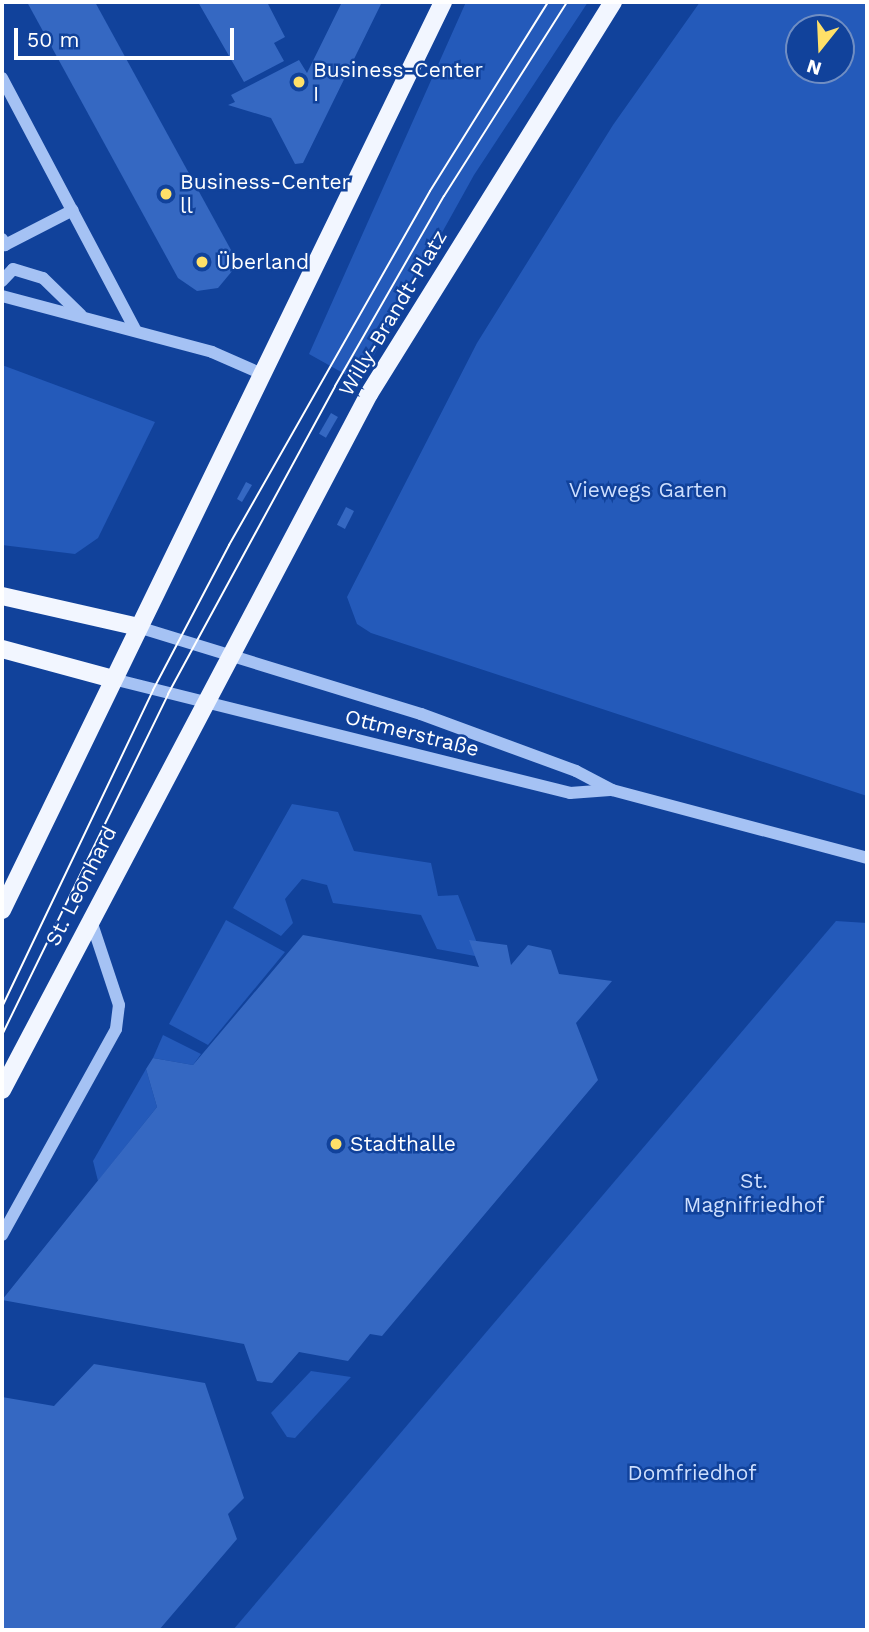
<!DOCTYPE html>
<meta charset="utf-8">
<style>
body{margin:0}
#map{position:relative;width:869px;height:1632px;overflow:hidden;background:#11429b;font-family:"Work Sans",sans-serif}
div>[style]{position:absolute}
.green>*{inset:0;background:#245aba}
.building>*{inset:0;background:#3568c2;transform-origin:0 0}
.minor>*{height:12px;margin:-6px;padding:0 6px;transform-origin:6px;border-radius:6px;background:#a5c2f4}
.major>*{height:18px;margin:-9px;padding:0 9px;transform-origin:9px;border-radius:9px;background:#f2f6ff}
.tram>*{height:2px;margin:-1px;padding:0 1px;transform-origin:1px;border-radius:1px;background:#fff}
.dots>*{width:19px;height:19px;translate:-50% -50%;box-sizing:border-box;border:4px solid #11429b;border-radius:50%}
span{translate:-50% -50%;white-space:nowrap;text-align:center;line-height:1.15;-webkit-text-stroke:5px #11429b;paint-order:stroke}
.poi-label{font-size:21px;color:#fff}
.left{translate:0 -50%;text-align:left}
.street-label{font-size:21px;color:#fff}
.park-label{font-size:21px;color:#cedffe}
.frame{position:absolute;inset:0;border:4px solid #fff;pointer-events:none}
.north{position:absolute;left:785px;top:14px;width:70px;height:70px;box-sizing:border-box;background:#11429b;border:2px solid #708ec3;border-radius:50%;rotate:198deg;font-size:19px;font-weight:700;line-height:28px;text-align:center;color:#fff}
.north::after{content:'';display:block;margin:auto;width:24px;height:32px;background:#ffe068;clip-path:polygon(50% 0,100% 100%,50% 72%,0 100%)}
.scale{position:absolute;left:14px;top:28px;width:220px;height:32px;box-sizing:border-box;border:4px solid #fff;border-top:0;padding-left:9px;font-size:21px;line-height:24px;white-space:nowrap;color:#fff;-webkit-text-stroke:5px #11429b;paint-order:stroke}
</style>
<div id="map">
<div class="green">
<div style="clip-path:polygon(466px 2px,588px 2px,474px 175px,359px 382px,309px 354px)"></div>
<div style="clip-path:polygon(evenodd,700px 2px,867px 2px,867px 796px,371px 633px,357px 624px,347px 597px,477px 343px,613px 125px,700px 2px,799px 28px,841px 28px,841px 70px,799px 70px,799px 28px)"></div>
<div style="clip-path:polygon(2px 365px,155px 422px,98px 538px,75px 554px,2px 545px)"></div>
<div style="clip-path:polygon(292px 804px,338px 812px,354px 851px,431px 863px,438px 896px,458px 895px,477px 943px,475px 956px,437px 949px,421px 915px,333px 903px,327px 885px,302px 879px,285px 899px,293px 923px,281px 936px,233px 908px)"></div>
<div style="clip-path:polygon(226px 920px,285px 952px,208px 1045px,169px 1024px)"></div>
<div style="clip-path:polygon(836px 921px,867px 923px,867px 1630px,233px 1630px)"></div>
<div style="clip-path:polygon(163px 1035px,201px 1054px,193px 1065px,153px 1058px)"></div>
<div style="clip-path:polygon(146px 1069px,157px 1107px,98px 1181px,93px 1161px)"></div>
<div style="clip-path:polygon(311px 1371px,351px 1377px,295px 1438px,287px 1437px,271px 1413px)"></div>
</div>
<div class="building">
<div style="clip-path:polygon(27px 2px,95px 2px,231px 250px,233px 270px,218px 288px,197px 291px,178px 278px)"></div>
<div style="clip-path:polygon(198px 2px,267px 2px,285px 37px,274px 43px,284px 61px,244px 82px)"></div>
<div style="clip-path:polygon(342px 2px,382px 2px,303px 163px,295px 164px,271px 118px,228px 105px,235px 102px,231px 95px,299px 60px,307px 73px)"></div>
<div style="left:331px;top:413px;width:8px;height:24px;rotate:30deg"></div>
<div style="clip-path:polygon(246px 482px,252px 485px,242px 502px,237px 499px)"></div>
<div style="left:346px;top:507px;width:9px;height:20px;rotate:27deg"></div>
<div style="clip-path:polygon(303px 935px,479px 967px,469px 940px,507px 945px,511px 965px,528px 945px,551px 950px,559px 974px,612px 981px,576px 1023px,598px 1080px,382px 1336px,370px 1334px,348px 1361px,299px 1352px,272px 1383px,257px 1381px,244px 1344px,2px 1300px,157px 1107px,146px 1069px,153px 1058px,193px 1065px)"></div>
<div style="clip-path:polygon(94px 1364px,205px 1383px,244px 1498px,228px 1514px,237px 1539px,159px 1630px,2px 1630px,2px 1397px,54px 1406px)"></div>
</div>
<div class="minor">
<div style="left:2px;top:78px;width:284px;rotate:62.1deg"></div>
<div style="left:2px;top:239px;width:7px;rotate:63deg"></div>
<div style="left:5px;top:245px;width:76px;rotate:-27.2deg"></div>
<div style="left:2px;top:281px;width:16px;rotate:-47deg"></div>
<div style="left:13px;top:269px;width:31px;rotate:17deg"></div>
<div style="left:43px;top:278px;width:53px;rotate:44.2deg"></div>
<div style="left:2px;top:296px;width:217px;rotate:14.9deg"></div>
<div style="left:212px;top:352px;width:55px;rotate:23.7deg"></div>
<div style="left:138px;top:627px;width:296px;rotate:17.1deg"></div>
<div style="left:421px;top:714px;width:165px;rotate:20.2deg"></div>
<div style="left:576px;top:771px;width:41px;rotate:27.8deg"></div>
<div style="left:612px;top:790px;width:264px;rotate:14.9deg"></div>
<div style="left:113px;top:679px;width:471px;rotate:14deg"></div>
<div style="left:570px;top:793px;width:40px;rotate:-4.3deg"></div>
<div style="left:2px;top:1235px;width:235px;rotate:-61deg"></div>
<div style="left:116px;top:1029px;width:24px;rotate:-83deg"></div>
<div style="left:119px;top:1005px;width:92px;rotate:-108.4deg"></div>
</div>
<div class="major">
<div style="left:2px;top:596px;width:139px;rotate:12.8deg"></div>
<div style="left:2px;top:649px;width:115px;rotate:15.1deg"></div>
<div style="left:2px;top:910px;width:1009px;rotate:-64.09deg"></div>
<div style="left:2px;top:1090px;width:787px;rotate:-62.2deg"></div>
<div style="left:369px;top:394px;width:462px;rotate:-58.1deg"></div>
</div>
<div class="tram">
<div style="left:2px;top:1007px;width:351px;rotate:-64.5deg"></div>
<div style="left:153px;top:690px;width:164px;rotate:-62.3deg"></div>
<div style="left:229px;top:545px;width:407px;rotate:-60.4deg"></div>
<div style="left:430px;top:191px;width:223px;rotate:-58deg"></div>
<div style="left:2px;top:1035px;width:379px;rotate:-64deg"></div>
<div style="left:168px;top:694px;width:350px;rotate:-61.5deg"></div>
<div style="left:335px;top:386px;width:219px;rotate:-60.2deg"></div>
<div style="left:444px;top:196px;width:230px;rotate:-57.6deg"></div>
</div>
<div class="dots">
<div style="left:299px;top:82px;background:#ffe068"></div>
<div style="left:166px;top:194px;background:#ffe068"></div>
<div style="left:202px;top:262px;background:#ffe068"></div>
<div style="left:336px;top:1144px;background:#ffe068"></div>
</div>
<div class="poi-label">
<span class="left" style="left:313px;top:82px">Business-Center<br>I</span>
<span class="left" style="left:180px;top:194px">Business-Center<br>ll</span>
<span class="left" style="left:216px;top:262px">Überland</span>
<span class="left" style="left:350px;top:1144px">Stadthalle</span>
</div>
<div class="street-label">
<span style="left:393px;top:313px;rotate:-59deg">Willy-Brandt-Platz</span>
<span style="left:412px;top:733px;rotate:14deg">Ottmerstraße</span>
<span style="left:81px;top:886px;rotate:-63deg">St. Leonhard</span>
</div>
<div class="park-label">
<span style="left:648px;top:490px">Viewegs Garten</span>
<span style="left:754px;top:1193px">St.<br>Magnifriedhof</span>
<span style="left:692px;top:1473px">Domfriedhof</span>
</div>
<div class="frame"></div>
<div class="north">N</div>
<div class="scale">50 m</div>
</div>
